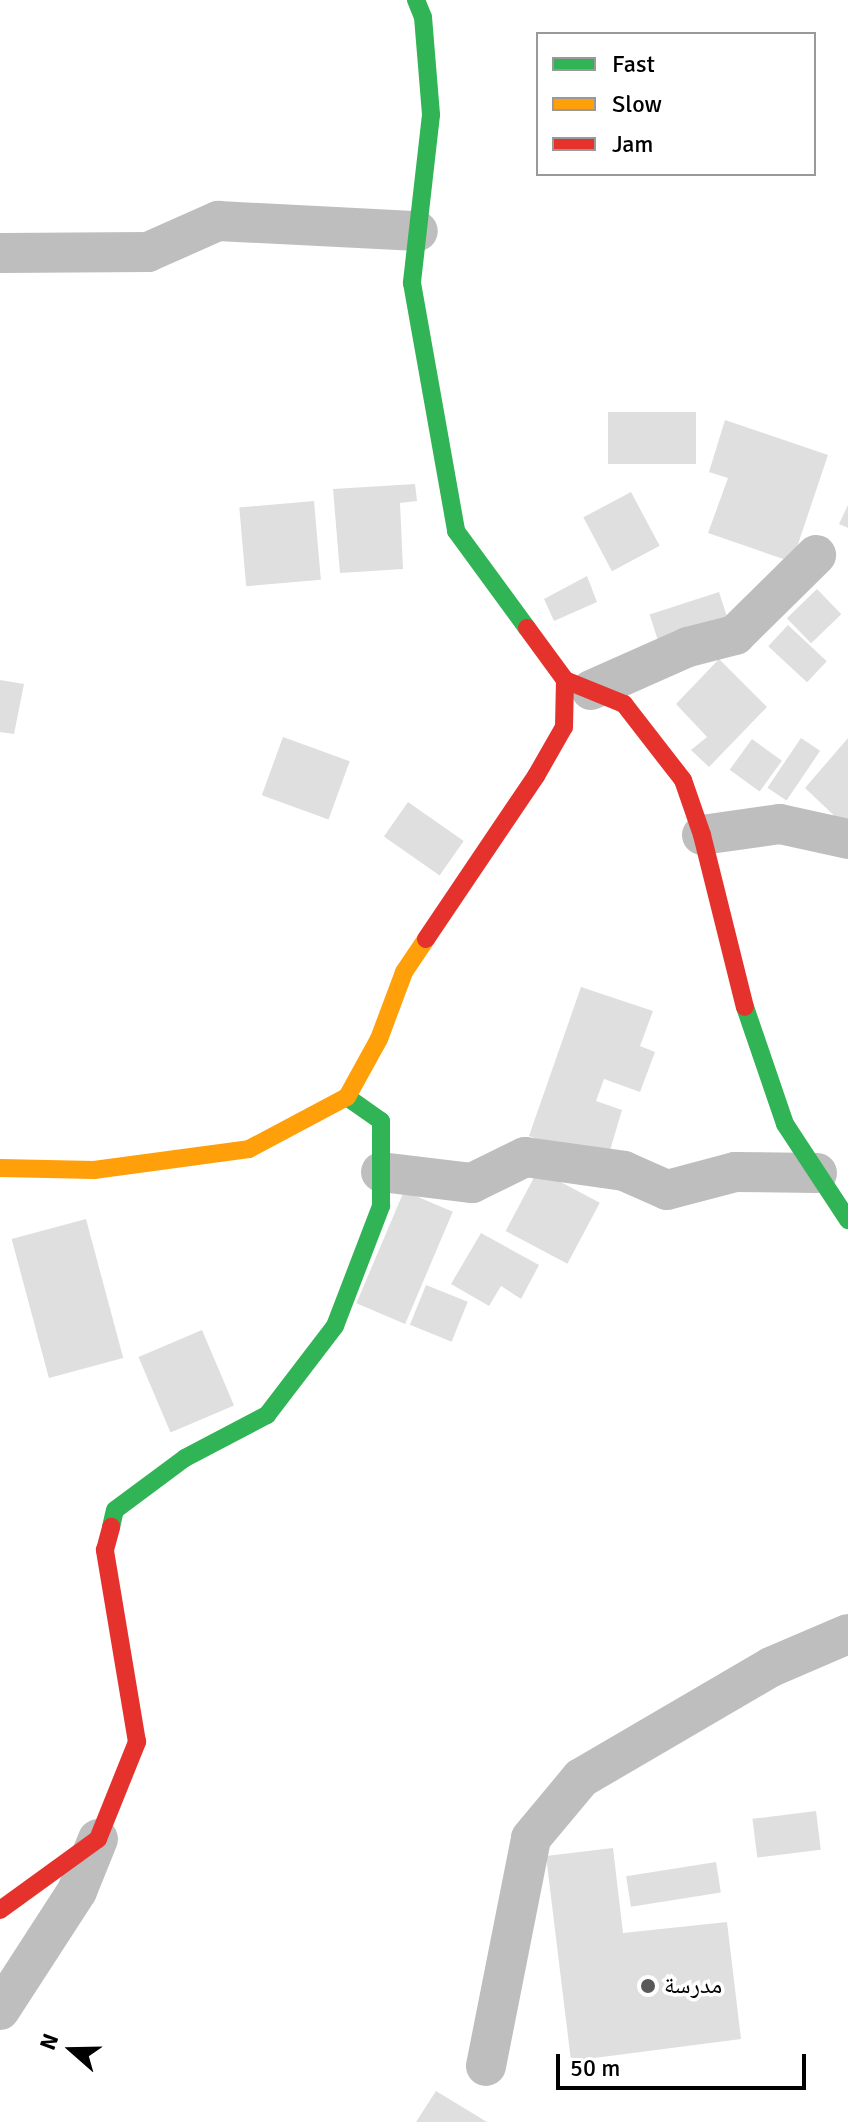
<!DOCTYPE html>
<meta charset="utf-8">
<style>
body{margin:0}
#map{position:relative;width:848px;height:2122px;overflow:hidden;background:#fff;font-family:Signika,"Noto Naskh Arabic",sans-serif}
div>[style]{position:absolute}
.building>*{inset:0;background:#dfdfdf;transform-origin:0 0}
.street>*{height:40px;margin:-20px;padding:0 20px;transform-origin:20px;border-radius:20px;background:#bebebe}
.fast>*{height:18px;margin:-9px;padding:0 9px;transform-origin:9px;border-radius:9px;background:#30b455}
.slow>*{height:18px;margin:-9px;padding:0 9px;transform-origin:9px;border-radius:9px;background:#ff9f0a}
.jam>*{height:18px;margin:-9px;padding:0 9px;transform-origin:9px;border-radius:9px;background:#e5322d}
.dots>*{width:22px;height:22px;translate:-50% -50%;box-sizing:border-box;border:4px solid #fff;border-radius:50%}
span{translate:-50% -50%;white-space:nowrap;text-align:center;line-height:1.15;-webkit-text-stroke:7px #fff;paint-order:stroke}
.poi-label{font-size:24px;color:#000}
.left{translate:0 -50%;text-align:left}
.legend{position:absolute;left:536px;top:32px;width:280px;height:144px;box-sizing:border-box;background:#fff;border:2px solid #999;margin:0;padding:10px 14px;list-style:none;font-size:24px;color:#000}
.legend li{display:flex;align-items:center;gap:16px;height:40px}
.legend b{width:40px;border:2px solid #999}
.north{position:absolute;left:32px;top:2010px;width:80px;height:80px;-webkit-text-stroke:6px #fff;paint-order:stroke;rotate:290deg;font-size:22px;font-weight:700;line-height:32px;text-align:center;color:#000}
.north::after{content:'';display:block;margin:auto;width:28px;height:36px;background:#000;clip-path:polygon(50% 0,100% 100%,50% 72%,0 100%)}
.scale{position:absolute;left:556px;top:2054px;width:250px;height:36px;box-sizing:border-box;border:4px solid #000;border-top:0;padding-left:10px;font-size:24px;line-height:28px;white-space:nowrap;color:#000;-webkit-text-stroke:6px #fff;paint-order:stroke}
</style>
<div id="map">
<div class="building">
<div style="left:696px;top:412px;width:52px;height:88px;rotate:90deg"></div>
<div style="clip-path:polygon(725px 420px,828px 455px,792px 562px,708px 533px,728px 478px,709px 472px)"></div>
<div style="clip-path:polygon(415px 484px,417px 501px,400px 503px,403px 569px,340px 573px,333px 489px)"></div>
<div style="left:631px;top:492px;width:61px;height:54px;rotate:62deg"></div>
<div style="left:314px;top:501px;width:79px;height:75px;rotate:85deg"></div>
<div style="clip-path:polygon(848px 505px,848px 528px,839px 524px)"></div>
<div style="clip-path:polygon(587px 576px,597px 602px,554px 621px,544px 599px)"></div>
<div style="left:817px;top:589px;width:35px;height:42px;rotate:46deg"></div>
<div style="left:719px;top:592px;width:28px;height:73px;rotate:72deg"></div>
<div style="left:788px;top:625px;width:53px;height:29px;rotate:43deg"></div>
<div style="clip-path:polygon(719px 659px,767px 707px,709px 767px,691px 750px,707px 737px,676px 704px)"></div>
<div style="clip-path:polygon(0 680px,24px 684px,14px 734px,0 732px)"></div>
<div style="left:283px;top:737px;width:71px;height:62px;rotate:20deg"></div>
<div style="left:801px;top:738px;width:23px;height:60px;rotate:34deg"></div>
<div style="clip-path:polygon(848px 738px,848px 818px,843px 824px,805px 788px)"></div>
<div style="left:752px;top:739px;width:37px;height:38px;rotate:36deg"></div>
<div style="left:408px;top:802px;width:68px;height:42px;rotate:35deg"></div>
<div style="clip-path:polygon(581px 987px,653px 1011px,640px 1046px,655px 1052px,640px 1092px,604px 1079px,596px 1101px,622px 1110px,606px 1164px,529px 1136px)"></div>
<div style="left:538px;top:1170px;width:70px;height:69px;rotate:28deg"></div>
<div style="left:404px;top:1191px;width:53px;height:122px;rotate:23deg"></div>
<div style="left:86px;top:1219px;width:144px;height:77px;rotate:75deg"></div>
<div style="clip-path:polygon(481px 1233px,539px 1265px,521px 1299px,501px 1286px,489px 1306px,451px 1284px)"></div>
<div style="left:426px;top:1285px;width:45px;height:43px;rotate:22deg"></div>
<div style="left:202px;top:1330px;width:82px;height:69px;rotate:67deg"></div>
<div style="left:816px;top:1811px;width:39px;height:64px;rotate:83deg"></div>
<div style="clip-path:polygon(613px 1848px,623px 1933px,727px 1922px,741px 2039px,571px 2061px,546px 1856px)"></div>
<div style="left:716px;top:1862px;width:31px;height:91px;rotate:81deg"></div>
<div style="clip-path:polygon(436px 2091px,487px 2122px,416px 2122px)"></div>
</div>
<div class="street">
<div style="left:0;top:253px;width:148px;rotate:-0.4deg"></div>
<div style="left:148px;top:252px;width:77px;rotate:-23.9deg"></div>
<div style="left:218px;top:221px;width:200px;rotate:2.9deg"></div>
<div style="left:591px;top:690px;width:106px;rotate:-23.9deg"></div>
<div style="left:688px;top:647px;width:49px;rotate:-14.3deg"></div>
<div style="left:735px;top:635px;width:114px;rotate:-44.6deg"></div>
<div style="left:702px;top:835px;width:79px;rotate:-8deg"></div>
<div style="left:780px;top:824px;width:70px;rotate:12.4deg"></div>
<div style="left:381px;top:1172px;width:92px;rotate:6.9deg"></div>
<div style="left:472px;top:1183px;width:59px;rotate:-26.1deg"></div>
<div style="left:525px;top:1157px;width:100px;rotate:8deg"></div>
<div style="left:624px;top:1171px;width:47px;rotate:23.8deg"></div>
<div style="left:667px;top:1190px;width:70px;rotate:-14.8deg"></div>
<div style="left:735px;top:1172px;width:82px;rotate:0.7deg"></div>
<div style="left:0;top:2010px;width:142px;rotate:-57.1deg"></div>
<div style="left:77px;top:1891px;width:56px;rotate:-68deg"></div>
<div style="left:486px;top:2066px;width:232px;rotate:-78.8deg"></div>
<div style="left:531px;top:1838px;width:78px;rotate:-50.2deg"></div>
<div style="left:581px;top:1778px;width:220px;rotate:-30.3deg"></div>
<div style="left:771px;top:1667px;width:84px;rotate:-23.2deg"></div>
</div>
<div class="fast">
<div style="left:416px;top:0;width:18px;rotate:68deg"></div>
<div style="left:423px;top:17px;width:98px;rotate:85.3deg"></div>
<div style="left:431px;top:115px;width:169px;rotate:96.5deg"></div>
<div style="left:412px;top:283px;width:252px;rotate:79.9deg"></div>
<div style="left:456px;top:531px;width:120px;rotate:53.8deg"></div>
<div style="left:745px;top:1007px;width:124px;rotate:71.1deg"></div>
<div style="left:785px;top:1124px;width:115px;rotate:56.7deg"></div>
<div style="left:111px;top:1527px;width:17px;rotate:-77deg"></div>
<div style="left:115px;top:1510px;width:87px;rotate:-36.6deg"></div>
<div style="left:185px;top:1458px;width:93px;rotate:-27.7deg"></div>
<div style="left:267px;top:1415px;width:112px;rotate:-52.6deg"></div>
<div style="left:335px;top:1326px;width:129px;rotate:-69deg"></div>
<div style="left:381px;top:1206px;width:85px;rotate:-90deg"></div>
<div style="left:381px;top:1121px;width:42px;rotate:-144.8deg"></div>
</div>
<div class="slow">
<div style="left:0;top:1168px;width:94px;rotate:1.2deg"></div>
<div style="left:94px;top:1170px;width:156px;rotate:-7.7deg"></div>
<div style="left:249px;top:1149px;width:111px;rotate:-28deg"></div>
<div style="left:347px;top:1097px;width:66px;rotate:-61.1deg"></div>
<div style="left:379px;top:1039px;width:72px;rotate:-69.5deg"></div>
<div style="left:404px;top:972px;width:40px;rotate:-56deg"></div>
</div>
<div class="jam">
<div style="left:527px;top:628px;width:64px;rotate:53.8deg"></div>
<div style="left:565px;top:680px;width:64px;rotate:22.1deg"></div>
<div style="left:624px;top:704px;width:96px;rotate:52.2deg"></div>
<div style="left:683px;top:780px;width:58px;rotate:70.9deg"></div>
<div style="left:702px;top:835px;width:177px;rotate:76deg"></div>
<div style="left:426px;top:939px;width:197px;rotate:-56deg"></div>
<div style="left:536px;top:776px;width:56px;rotate:-60.3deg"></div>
<div style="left:564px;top:727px;width:47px;rotate:-88.8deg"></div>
<div style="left:0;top:1910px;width:121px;rotate:-35.9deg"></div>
<div style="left:98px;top:1839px;width:105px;rotate:-68.1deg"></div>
<div style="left:137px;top:1742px;width:195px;rotate:-99.5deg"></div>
<div style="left:105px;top:1550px;width:24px;rotate:-75deg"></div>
</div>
<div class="dots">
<div style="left:648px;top:1986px;background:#595959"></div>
</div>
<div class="poi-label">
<span class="left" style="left:664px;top:1986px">مدرسة</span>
</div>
<ul class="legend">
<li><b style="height:10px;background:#30b455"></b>Fast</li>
<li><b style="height:10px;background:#ff9f0a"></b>Slow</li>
<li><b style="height:10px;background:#e5322d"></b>Jam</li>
</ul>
<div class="north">N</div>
<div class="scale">50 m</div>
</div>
